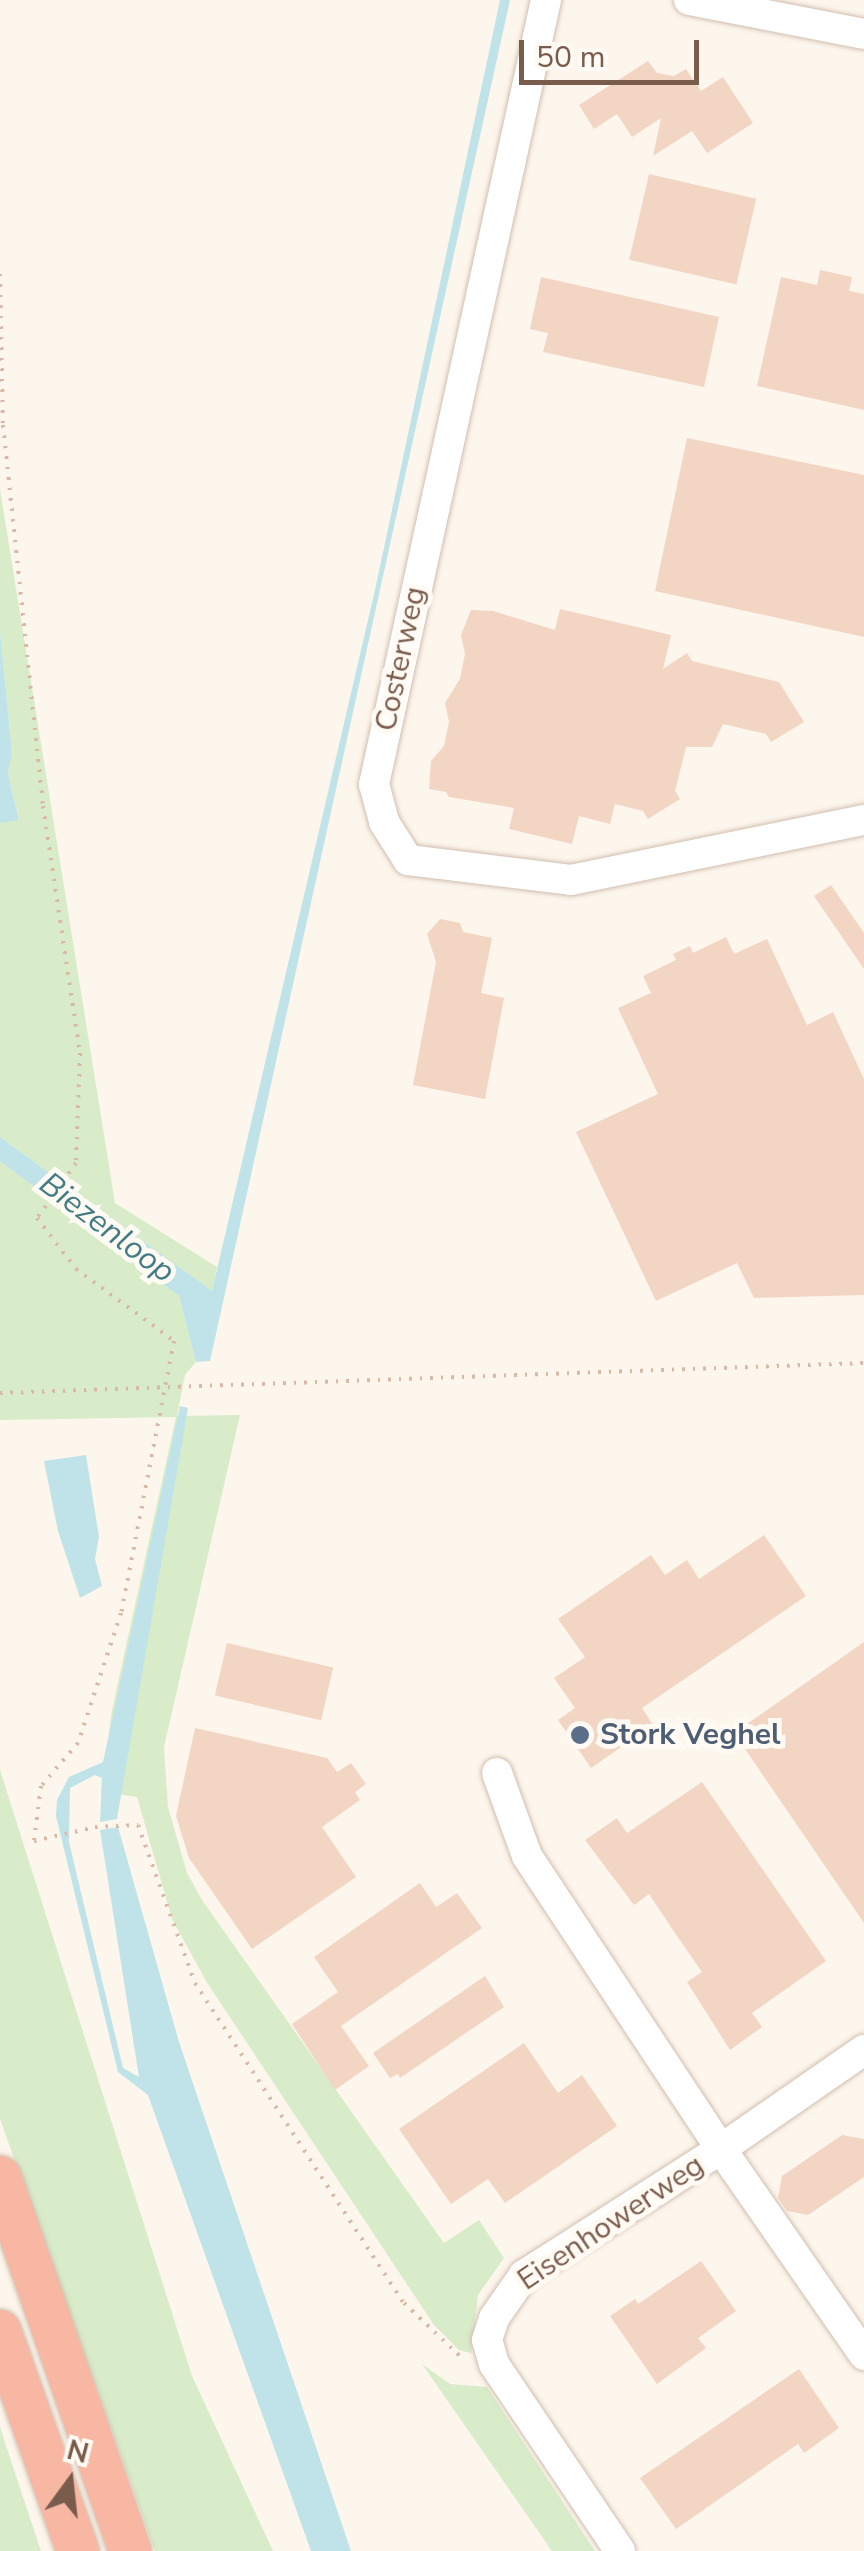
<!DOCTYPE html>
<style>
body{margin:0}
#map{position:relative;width:864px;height:2551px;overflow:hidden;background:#fdf6ec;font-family:"Nunito Sans",sans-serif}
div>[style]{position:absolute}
.green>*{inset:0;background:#d8ecc9}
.water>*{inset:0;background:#bfe3e8}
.building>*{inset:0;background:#f3d5c3;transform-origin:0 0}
.path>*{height:4px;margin-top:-2px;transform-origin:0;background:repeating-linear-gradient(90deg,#d9b8a5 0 2.5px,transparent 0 10.5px)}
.roads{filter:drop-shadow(0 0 2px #d1beb0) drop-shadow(0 0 2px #d1beb0)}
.minor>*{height:30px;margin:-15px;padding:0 15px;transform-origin:15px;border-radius:15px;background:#fff}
.highway>*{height:42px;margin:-21px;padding:0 21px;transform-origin:21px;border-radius:21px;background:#f7b7a3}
.dots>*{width:28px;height:28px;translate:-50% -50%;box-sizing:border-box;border:5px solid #fffaf3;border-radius:50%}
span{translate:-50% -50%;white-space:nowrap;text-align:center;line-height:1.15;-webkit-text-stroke:10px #fffaf3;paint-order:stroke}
.street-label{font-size:30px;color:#7a5c4d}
.service-label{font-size:30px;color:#4e5e75;font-weight:700}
.left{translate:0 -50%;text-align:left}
.water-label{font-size:32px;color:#437c86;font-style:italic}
.north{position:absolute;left:20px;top:2431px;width:100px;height:100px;-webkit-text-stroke:8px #fffaf3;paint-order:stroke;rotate:15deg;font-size:28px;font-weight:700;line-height:40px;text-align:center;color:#7a5c4d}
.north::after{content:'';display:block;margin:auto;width:35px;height:45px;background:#7a5c4d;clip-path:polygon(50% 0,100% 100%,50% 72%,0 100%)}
.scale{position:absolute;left:519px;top:40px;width:180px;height:45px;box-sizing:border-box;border:5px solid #7a5c4d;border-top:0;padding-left:12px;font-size:30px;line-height:35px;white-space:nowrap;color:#7a5c4d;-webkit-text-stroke:8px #fffaf3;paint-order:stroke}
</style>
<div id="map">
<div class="green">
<div style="clip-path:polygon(0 489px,115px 1203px,217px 1267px,212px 1292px,0 1137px,0 823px,19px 819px,8px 774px,12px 753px,0 631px)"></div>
<div style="clip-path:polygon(0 1161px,179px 1296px,196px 1362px,185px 1375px,177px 1416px,240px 1415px,164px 1747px,168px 1807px,187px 1873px,202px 1900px,444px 2243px,479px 2220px,504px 2258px,478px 2295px,471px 2353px,459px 2350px,434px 2325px,206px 1981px,172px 1919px,137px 1797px,101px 1792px,112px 1710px,176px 1417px,0 1420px)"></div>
<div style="clip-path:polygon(0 1770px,192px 2376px,273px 2551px,155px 2551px,0 2119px)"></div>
<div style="clip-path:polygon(422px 2364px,450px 2384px,487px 2387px,595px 2551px,552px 2551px)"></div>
<div style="clip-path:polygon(0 2427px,16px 2476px,41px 2551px,0 2551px)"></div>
</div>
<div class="water">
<div style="clip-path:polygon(500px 0,510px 0,210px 1361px,196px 1362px,179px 1296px,0 1161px,0 1137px,212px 1291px,375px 590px)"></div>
<div style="clip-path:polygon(0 631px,12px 753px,8px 774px,19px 820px,0 823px)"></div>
<div style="clip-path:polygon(180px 1406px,188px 1408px,117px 1819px,100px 1822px,102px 1778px,95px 1775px,70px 1788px,69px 1842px,123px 2068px,139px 2077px,100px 1830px,118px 1827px,179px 2042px,351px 2551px,311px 2551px,148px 2095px,118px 2072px,56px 1816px,57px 1800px,69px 1777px,103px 1762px)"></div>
<div style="clip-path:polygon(86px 1455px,99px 1537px,95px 1559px,102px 1586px,80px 1598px,58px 1531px,44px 1461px)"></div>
</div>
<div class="building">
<div style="clip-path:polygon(648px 61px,657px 73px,674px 76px,686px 69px,701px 91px,723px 77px,753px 123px,707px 153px,692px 131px,653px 156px,661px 118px,632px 137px,617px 114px,594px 129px,579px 105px)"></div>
<div style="left:649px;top:174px;width:110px;height:88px;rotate:13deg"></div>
<div style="clip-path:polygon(820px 270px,852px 277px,849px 291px,864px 294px,864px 410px,757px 386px,781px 277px,817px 285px)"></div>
<div style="clip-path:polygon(541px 277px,719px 317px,704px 387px,543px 352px,548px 333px,530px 329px)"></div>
<div style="clip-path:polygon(687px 438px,864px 475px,864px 637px,655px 591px)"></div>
<div style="clip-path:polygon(560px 609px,671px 635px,663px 669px,687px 653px,692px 661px,779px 682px,804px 722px,771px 742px,766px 734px,723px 724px,712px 747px,686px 747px,675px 791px,680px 799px,648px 819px,643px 811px,615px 804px,610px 824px,579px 816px,572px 844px,509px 829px,514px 808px,449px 797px,446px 792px,429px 789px,431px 761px,444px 746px,449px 722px,445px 703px,460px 679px,465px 654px,461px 635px,471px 610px,493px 611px,555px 630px)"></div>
<div style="clip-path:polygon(831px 885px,864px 933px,864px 969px,814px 896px)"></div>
<div style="clip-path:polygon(440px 919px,460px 923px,463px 932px,492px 938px,481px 993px,504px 998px,485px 1099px,413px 1085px,436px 962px,427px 934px)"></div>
<div style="clip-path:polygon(726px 937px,734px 954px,767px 939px,807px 1025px,833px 1012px,864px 1079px,864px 1295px,754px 1298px,737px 1263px,656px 1301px,576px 1132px,658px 1094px,618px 1008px,651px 993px,643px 976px,676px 960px,673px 954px,690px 946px,693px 953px)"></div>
<div style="clip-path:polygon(764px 1535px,806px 1596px,642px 1708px,653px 1725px,591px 1768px,558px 1720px,575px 1708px,554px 1678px,585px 1657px,558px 1619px,651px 1555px,665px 1575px,687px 1560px,699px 1579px)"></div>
<div style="clip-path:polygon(864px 1642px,864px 1923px,734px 1733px)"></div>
<div style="left:227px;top:1643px;width:109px;height:54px;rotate:13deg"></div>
<div style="clip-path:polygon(195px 1728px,327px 1758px,337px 1772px,351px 1763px,366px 1784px,355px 1792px,360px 1800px,322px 1827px,356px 1877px,252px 1949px,189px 1858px,176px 1816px)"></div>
<div style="clip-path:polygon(702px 1782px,826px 1961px,752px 2013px,762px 2027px,730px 2050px,687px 1982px,702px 1972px,675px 1933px,649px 1894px,634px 1905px,585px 1840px,617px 1818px,627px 1833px)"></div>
<div style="clip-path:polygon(420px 1883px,436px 1907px,457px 1893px,482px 1928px,341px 2026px,369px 2066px,335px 2090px,292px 2024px,338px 1992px,314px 1957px)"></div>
<div style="clip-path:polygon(485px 1976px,504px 2007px,400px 2078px,398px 2074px,390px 2078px,373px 2053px)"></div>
<div style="clip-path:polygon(524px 2043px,558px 2093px,582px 2075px,617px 2126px,505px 2203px,488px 2179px,451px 2204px,399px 2129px)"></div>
<div style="clip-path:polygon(842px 2135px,864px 2139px,864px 2177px,808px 2215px,787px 2211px,778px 2198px,782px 2176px)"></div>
<div style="clip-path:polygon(701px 2261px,736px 2311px,698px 2338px,706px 2348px,657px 2384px,610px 2316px,635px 2299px,638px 2304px)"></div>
<div style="clip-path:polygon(799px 2369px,839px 2428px,804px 2453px,798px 2444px,676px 2529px,640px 2478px)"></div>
</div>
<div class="path">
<div style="left:0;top:274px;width:151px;rotate:88.9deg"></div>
<div style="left:3px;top:425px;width:383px;rotate:84deg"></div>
<div style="left:43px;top:806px;width:250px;rotate:81.5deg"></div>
<div style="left:80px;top:1053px;width:110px;rotate:92.1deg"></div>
<div style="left:76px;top:1163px;width:67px;rotate:125.3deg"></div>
<div style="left:37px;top:1218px;width:64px;rotate:52.6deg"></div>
<div style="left:76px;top:1269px;width:122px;rotate:36.3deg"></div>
<div style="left:174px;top:1341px;width:277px;rotate:101deg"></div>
<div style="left:121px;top:1613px;width:137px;rotate:108.3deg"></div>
<div style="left:78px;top:1743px;width:57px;rotate:130.7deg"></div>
<div style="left:41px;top:1786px;width:55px;rotate:97.3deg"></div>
<div style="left:34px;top:1841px;width:63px;rotate:-12.9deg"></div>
<div style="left:95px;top:1827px;width:43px;rotate:-2.7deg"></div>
<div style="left:138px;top:1825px;width:168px;rotate:70.2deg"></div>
<div style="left:195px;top:1983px;width:382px;rotate:56.9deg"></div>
<div style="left:404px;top:2303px;width:83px;rotate:43.5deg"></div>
<div style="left:0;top:1393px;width:865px;rotate:-1.99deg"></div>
</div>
<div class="roads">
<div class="minor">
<div style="left:546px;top:0;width:803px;rotate:102.37deg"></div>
<div style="left:374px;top:784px;width:39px;rotate:75deg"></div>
<div style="left:384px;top:822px;width:45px;rotate:57.7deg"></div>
<div style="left:408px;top:860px;width:164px;rotate:7deg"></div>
<div style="left:571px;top:880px;width:299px;rotate:-11.6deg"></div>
<div style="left:689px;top:0;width:178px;rotate:11deg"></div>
<div style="left:497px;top:1773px;width:88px;rotate:70.1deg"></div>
<div style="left:527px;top:1856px;width:351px;rotate:56.5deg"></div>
<div style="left:721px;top:2149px;width:251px;rotate:55.2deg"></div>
<div style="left:620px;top:2551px;width:225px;rotate:-124deg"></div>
<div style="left:494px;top:2364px;width:25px;rotate:-106deg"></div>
<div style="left:487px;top:2340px;width:23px;rotate:-72deg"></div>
<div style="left:494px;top:2318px;width:52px;rotate:-55.1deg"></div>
<div style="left:524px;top:2275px;width:234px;rotate:-32.6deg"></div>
<div style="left:721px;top:2149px;width:174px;rotate:-34.7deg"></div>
</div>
<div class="highway">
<div style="left:0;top:2177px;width:396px;rotate:70.8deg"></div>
<div style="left:0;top:2331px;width:233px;rotate:70.5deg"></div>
</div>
</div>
<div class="dots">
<div style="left:580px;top:1735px;background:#5c6f8a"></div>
</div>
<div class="street-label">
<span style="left:401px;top:659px;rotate:-78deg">Costerweg</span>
<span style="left:611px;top:2223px;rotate:-34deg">Eisenhowerweg</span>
</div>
<div class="service-label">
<span class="left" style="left:600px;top:1735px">Stork Veghel</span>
</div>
<div class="water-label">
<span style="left:107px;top:1228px;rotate:37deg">Biezenloop</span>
</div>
<div class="north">N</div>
<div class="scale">50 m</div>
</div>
